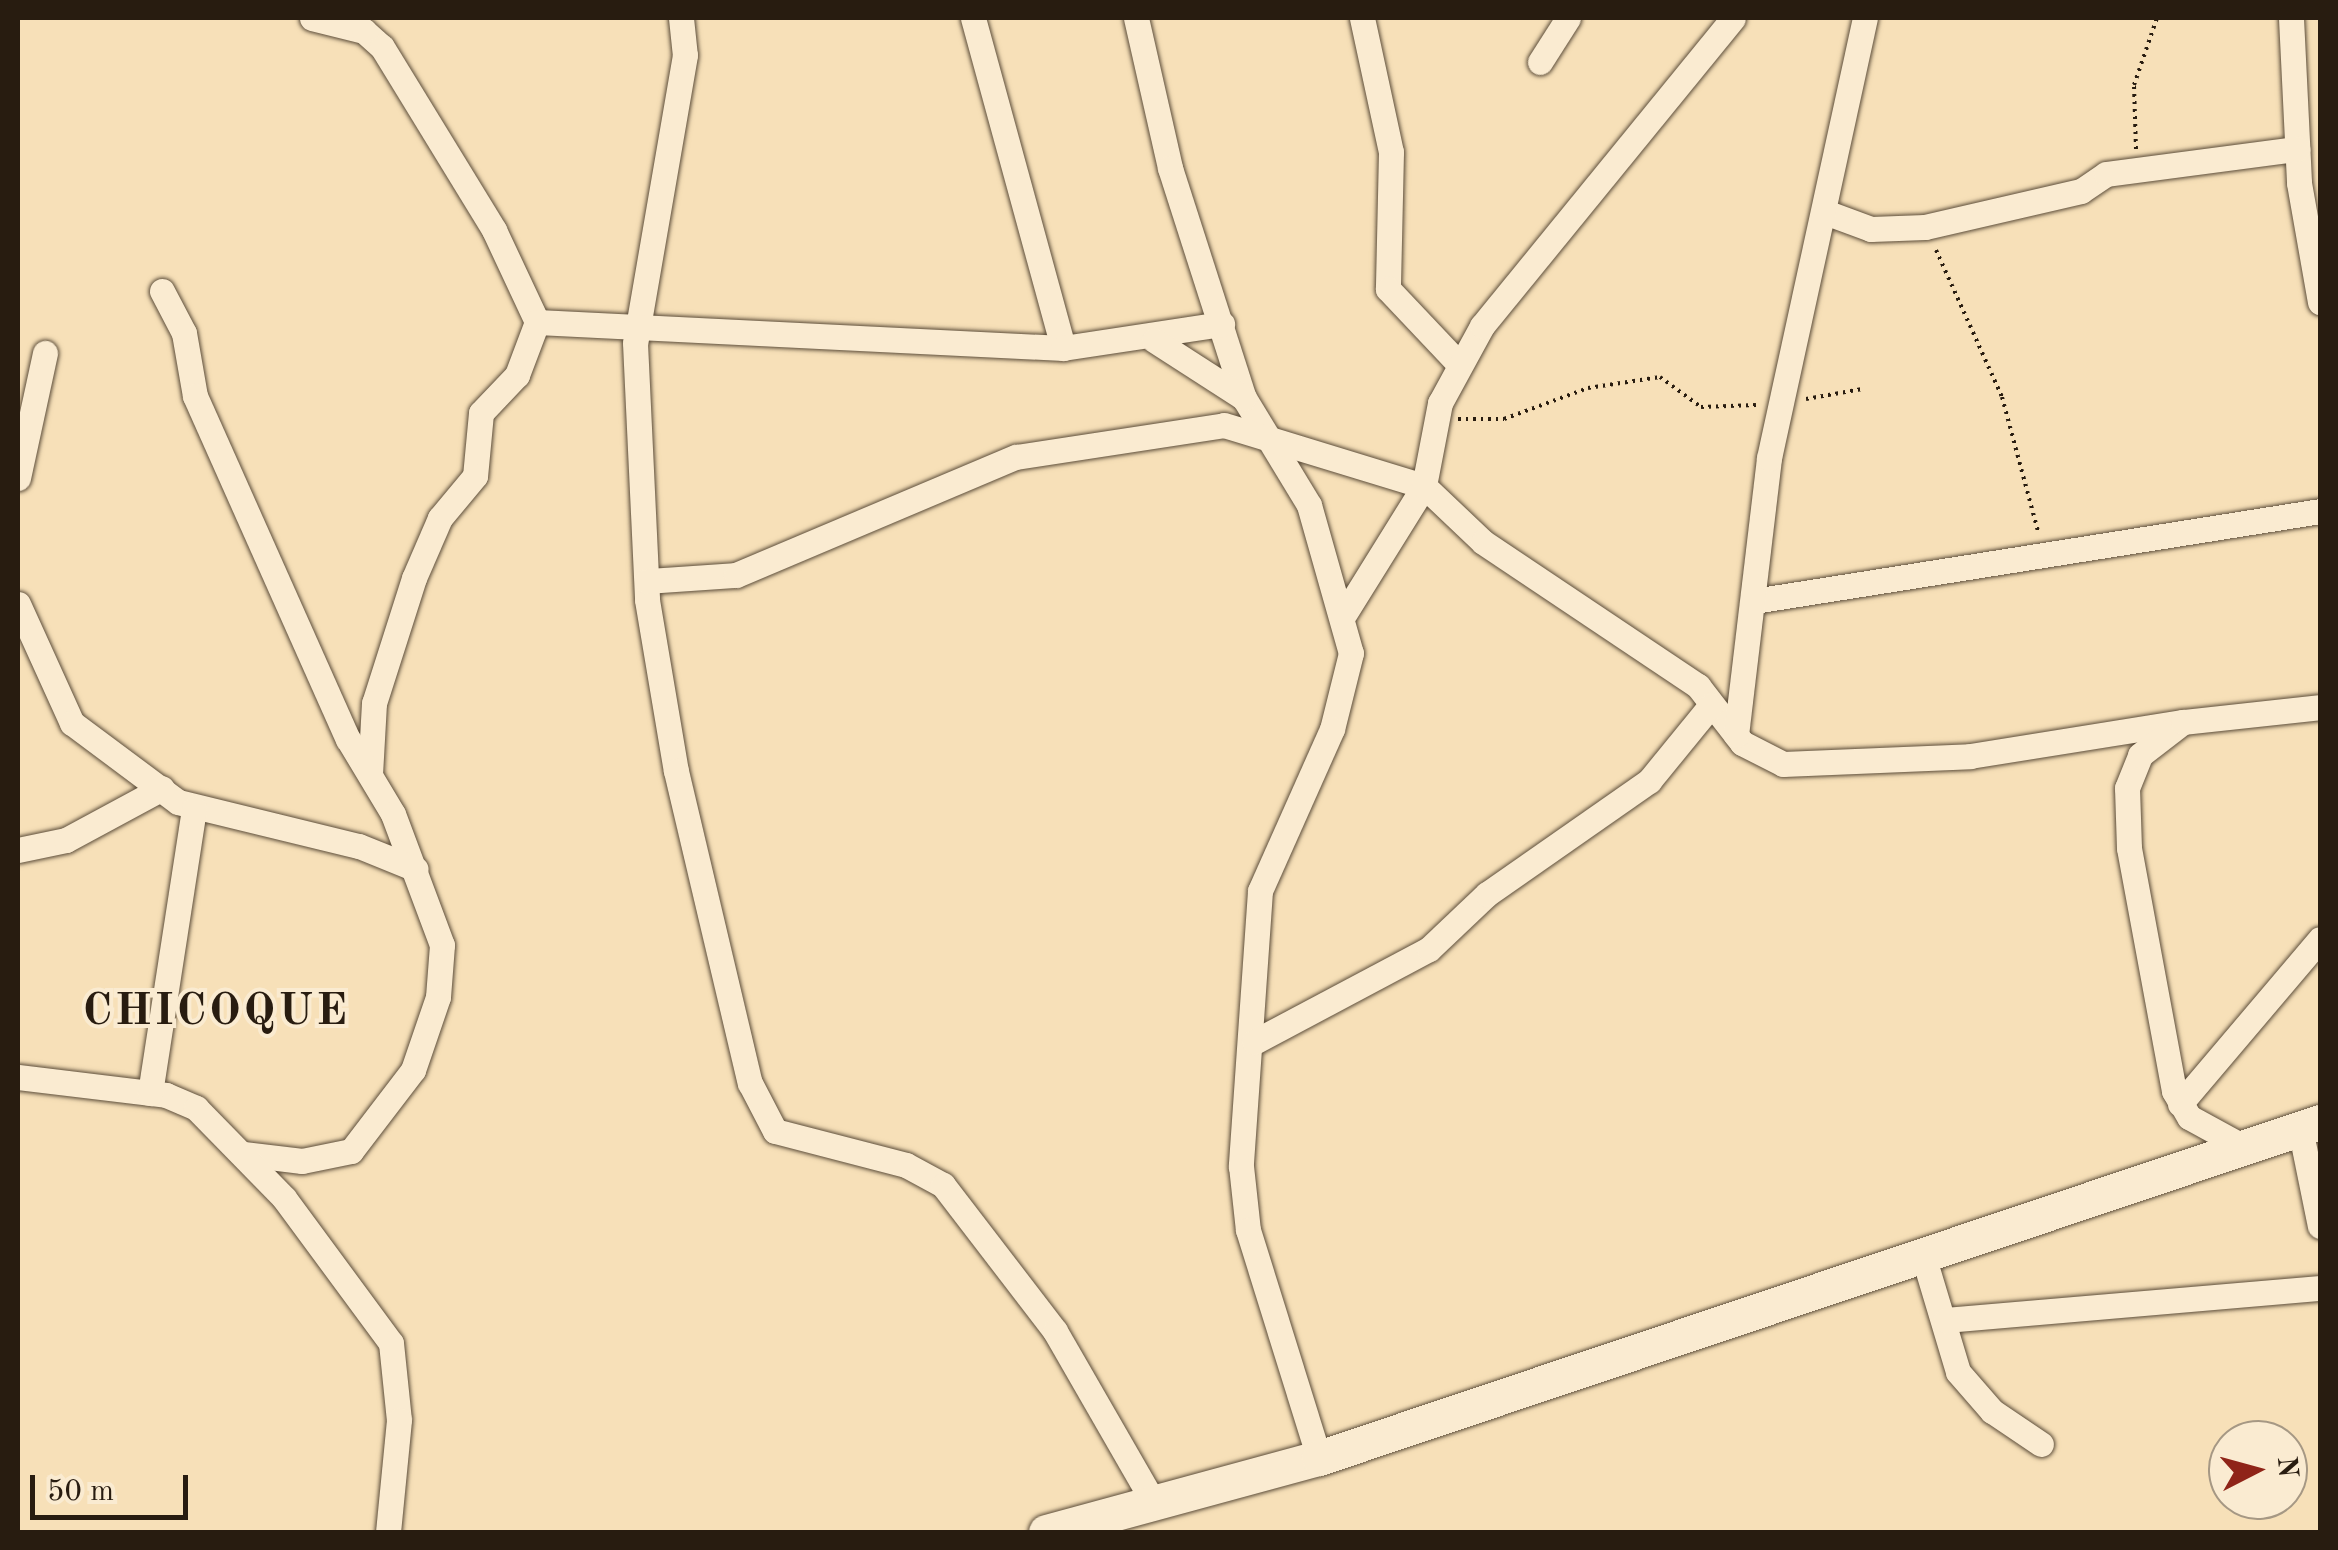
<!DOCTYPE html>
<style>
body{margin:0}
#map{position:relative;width:2338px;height:1550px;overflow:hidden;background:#f7e0b8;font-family:"Old Standard TT",serif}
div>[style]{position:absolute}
.path>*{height:4px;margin-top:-2px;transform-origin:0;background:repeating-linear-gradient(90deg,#281c10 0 2.5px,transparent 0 7.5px)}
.roads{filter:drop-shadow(0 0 2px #5c4d3a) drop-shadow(0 0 2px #5c4d3a)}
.street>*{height:25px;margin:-12.5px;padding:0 12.5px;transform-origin:12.5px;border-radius:12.5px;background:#faebd1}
.secondary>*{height:35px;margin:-17.5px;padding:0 17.5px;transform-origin:17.5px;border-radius:17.5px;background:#faebd1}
span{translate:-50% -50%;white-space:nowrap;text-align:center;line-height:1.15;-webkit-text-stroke:8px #faebd1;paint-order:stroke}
.district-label{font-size:45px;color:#281c10;font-weight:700;letter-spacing:2.5px}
.frame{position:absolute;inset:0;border:20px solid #281c10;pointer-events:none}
.north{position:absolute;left:2208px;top:1420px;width:100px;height:100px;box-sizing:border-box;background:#faebd1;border:2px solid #a69884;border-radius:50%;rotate:84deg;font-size:28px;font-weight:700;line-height:40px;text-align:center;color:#281c10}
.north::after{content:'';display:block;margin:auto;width:35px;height:45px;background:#8f2418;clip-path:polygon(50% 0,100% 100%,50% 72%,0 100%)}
.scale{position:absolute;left:30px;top:1475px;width:158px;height:45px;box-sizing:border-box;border:5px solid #281c10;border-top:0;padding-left:12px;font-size:30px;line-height:35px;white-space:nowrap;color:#281c10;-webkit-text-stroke:8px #faebd1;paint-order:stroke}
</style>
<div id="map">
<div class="path">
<div style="left:2136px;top:149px;width:64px;rotate:-91.8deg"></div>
<div style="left:2134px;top:85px;width:71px;rotate:-71.1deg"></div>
<div style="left:1936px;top:250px;width:161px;rotate:65.8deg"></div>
<div style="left:2002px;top:397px;width:139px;rotate:75deg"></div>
<div style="left:1806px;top:399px;width:57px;rotate:-10.1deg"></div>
<div style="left:1458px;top:419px;width:46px"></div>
<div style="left:1504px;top:419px;width:90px;rotate:-20.3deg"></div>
<div style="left:1588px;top:388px;width:73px;rotate:-8.7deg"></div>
<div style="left:1660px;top:377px;width:51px;rotate:36.2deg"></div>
<div style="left:1701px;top:407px;width:55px;rotate:-2.1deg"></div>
</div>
<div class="roads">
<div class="street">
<div style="left:312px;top:18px;width:54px;rotate:14deg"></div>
<div style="left:364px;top:31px;width:24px;rotate:42deg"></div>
<div style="left:382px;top:47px;width:215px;rotate:58.5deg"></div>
<div style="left:494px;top:230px;width:102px;rotate:64.9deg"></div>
<div style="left:537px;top:322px;width:57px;rotate:110.7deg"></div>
<div style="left:517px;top:375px;width:52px;rotate:133.5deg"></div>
<div style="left:481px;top:413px;width:63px;rotate:95.4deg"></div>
<div style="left:475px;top:476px;width:55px;rotate:129.8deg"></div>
<div style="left:440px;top:518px;width:65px;rotate:113.4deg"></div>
<div style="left:414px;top:578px;width:131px;rotate:107.7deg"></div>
<div style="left:374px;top:703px;width:71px;rotate:93.2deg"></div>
<div style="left:681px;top:18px;width:37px;rotate:84deg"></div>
<div style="left:685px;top:55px;width:292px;rotate:99.8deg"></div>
<div style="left:635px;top:343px;width:257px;rotate:87.3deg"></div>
<div style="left:647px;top:600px;width:173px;rotate:80.4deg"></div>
<div style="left:676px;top:771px;width:321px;rotate:76.7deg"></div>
<div style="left:750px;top:1083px;width:54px;rotate:62.5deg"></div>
<div style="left:775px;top:1131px;width:135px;rotate:14.5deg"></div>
<div style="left:906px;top:1165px;width:42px;rotate:28.4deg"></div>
<div style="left:943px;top:1185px;width:184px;rotate:52.5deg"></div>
<div style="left:1055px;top:1331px;width:198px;rotate:60.1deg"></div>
<div style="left:973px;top:18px;width:342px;rotate:74.7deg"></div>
<div style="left:1136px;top:18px;width:154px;rotate:77.2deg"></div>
<div style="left:1170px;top:168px;width:242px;rotate:72.2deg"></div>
<div style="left:1244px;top:398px;width:125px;rotate:58.7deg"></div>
<div style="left:1309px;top:505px;width:154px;rotate:74.2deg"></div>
<div style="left:1351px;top:653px;width:78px;rotate:104deg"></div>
<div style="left:1332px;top:729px;width:177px;rotate:114deg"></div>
<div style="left:1260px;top:891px;width:276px;rotate:94deg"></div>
<div style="left:1241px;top:1166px;width:64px;rotate:83.8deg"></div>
<div style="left:1248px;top:1230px;width:239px;rotate:72.7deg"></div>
<div style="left:1362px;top:18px;width:137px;rotate:77.8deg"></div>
<div style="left:1391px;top:152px;width:137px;rotate:91.3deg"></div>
<div style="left:1388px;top:289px;width:103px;rotate:46.6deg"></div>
<div style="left:2291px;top:18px;width:165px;rotate:87.2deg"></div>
<div style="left:2299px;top:183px;width:121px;rotate:80deg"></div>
<div style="left:1540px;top:62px;width:52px;rotate:-57.5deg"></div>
<div style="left:1825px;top:212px;width:49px;rotate:20.3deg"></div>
<div style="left:1871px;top:229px;width:54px;rotate:-2.1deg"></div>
<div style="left:1925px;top:227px;width:160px;rotate:-13deg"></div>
<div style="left:2081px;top:191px;width:30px;rotate:-34deg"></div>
<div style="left:2106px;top:174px;width:193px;rotate:-7.5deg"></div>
<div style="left:162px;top:291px;width:47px;rotate:62.4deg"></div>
<div style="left:184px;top:333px;width:64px;rotate:80.1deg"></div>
<div style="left:195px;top:396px;width:376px;rotate:66deg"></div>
<div style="left:348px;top:739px;width:87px;rotate:59deg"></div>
<div style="left:393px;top:814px;width:140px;rotate:69.5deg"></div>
<div style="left:442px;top:945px;width:52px;rotate:94.4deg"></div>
<div style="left:438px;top:997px;width:77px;rotate:108.9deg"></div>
<div style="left:413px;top:1070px;width:102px;rotate:127.4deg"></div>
<div style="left:351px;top:1151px;width:50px;rotate:168.5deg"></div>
<div style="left:302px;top:1161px;width:57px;rotate:-173deg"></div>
<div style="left:537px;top:322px;width:527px;rotate:2.83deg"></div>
<div style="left:1063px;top:348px;width:161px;rotate:-8.6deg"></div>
<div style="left:1154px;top:340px;width:107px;rotate:32.8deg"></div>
<div style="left:18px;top:478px;width:128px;rotate:-77.8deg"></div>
<div style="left:647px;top:581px;width:89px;rotate:-3.9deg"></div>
<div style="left:736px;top:575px;width:304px;rotate:-22.9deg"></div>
<div style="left:1016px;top:457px;width:210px;rotate:-8.7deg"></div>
<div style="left:1224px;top:425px;width:209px;rotate:17deg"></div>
<div style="left:1424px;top:486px;width:81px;rotate:43.5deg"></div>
<div style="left:1483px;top:542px;width:259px;rotate:33.8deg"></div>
<div style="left:1698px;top:686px;width:72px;rotate:52.3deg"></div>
<div style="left:1742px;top:743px;width:46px;rotate:27.1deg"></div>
<div style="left:1783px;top:764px;width:187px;rotate:-2.4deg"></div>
<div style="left:1970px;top:756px;width:216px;rotate:-9.1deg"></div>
<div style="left:1754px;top:601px;width:573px;rotate:-9.03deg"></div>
<div style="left:18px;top:604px;width:131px;rotate:65.6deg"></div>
<div style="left:72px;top:723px;width:132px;rotate:36.7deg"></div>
<div style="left:178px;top:802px;width:186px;rotate:13.7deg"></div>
<div style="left:359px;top:846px;width:61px;rotate:22deg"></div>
<div style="left:1345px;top:613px;width:150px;rotate:-58.1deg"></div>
<div style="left:1424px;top:486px;width:85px;rotate:-79.1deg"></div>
<div style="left:1440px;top:403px;width:88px;rotate:-61.4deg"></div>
<div style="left:1482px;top:326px;width:397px;rotate:-50.8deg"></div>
<div style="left:1736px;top:735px;width:279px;rotate:-83.2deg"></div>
<div style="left:1769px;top:458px;width:450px;rotate:-77.7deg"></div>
<div style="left:18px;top:850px;width:49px;rotate:-11.8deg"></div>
<div style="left:66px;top:840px;width:109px;rotate:-28.4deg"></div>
<div style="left:1254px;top:1042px;width:198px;rotate:-28deg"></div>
<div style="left:1429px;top:949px;width:80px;rotate:-43.5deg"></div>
<div style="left:1487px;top:894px;width:198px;rotate:-34.9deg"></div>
<div style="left:1649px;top:781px;width:98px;rotate:-50.8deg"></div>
<div style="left:18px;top:1077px;width:149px;rotate:6.9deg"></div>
<div style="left:166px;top:1095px;width:33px;rotate:23deg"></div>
<div style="left:196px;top:1108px;width:126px;rotate:45.6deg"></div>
<div style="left:284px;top:1198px;width:180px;rotate:53.6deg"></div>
<div style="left:391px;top:1343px;width:77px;rotate:84.1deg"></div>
<div style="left:399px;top:1420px;width:113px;rotate:95.6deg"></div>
<div style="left:150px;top:1093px;width:288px;rotate:-81.2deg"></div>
<div style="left:2180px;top:1104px;width:216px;rotate:-49.7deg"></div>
<div style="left:2300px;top:1128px;width:100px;rotate:78.5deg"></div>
<div style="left:2242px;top:1146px;width:60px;rotate:-151.3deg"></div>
<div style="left:2189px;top:1117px;width:30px;rotate:-120deg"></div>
<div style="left:2174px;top:1091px;width:247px;rotate:-100.5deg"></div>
<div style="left:2129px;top:848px;width:60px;rotate:-91.9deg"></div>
<div style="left:2127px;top:788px;width:35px;rotate:-68deg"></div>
<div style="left:2140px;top:755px;width:54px;rotate:-37.5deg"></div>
<div style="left:2183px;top:722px;width:138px;rotate:-6.2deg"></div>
<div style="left:1923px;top:1255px;width:122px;rotate:73.3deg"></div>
<div style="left:1958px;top:1372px;width:52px;rotate:48.9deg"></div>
<div style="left:1992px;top:1411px;width:59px;rotate:34deg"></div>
<div style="left:1946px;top:1320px;width:375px;rotate:-4.9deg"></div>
</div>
<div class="secondary">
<div style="left:1046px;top:1532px;width:283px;rotate:-15.2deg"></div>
<div style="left:1319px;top:1458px;width:1056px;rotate:-18.56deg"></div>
</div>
</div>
<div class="district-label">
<span style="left:216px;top:1013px">CHICOQUE</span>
</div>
<div class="frame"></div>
<div class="north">N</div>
<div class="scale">50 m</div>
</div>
